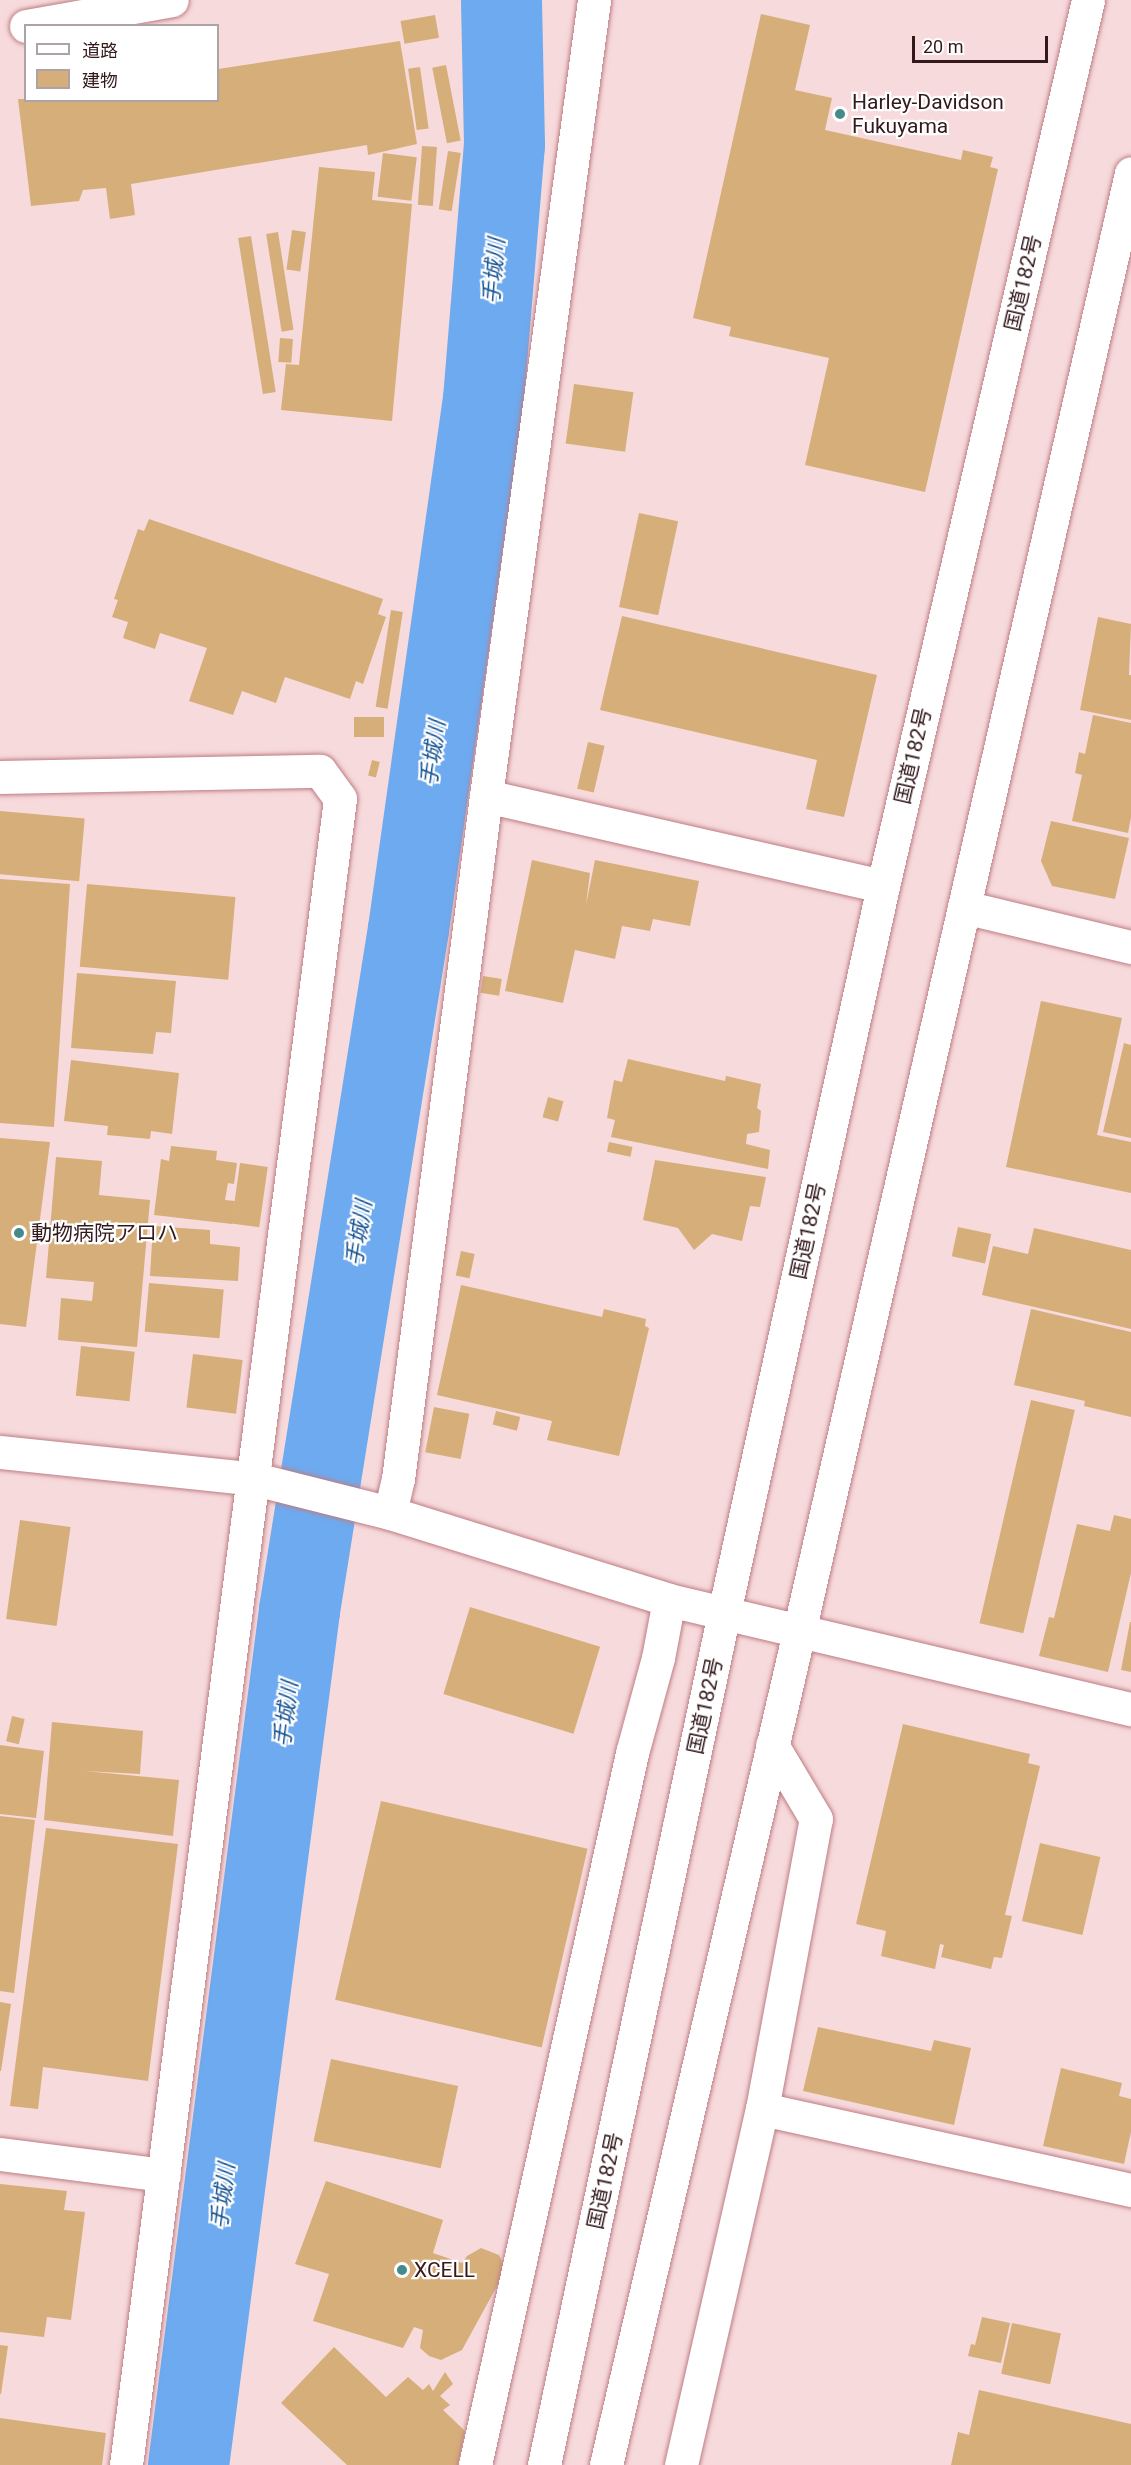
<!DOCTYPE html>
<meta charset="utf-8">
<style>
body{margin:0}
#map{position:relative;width:1131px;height:2465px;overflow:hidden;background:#f7dadc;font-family:Roboto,"Noto Sans JP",sans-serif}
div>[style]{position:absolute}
.river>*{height:81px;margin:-40.5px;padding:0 40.5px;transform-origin:40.5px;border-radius:40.5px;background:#6eaaef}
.building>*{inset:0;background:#d6ae7a;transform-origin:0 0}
.roads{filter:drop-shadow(0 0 2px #be7d83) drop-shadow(0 0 2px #be7d83)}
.minor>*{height:33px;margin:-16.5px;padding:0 16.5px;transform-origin:16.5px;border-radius:16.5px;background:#fff}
.highway>*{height:33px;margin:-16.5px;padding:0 16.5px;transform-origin:16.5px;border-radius:16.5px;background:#fff}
.dots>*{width:16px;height:16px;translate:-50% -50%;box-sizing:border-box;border:3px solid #fff;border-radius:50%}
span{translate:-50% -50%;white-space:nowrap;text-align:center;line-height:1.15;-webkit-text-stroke:4.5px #fff;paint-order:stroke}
.poi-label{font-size:21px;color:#33191c}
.left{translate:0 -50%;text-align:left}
.street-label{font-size:21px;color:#33191c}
.water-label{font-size:22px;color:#175392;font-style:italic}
.legend{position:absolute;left:24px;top:24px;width:195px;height:78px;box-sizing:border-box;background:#fff;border:2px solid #ada3a4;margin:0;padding:8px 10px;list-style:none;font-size:18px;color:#33191c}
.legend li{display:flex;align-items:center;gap:12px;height:30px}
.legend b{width:30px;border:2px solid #ada3a4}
.scale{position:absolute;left:912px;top:36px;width:136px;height:27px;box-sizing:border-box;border:3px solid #33191c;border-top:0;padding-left:8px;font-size:18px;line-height:21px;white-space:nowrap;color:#33191c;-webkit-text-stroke:4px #fff;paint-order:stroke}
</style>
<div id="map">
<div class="river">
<div style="left:188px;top:2465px;width:862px;rotate:-82.6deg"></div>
<div style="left:299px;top:1610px;width:690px;rotate:-80.91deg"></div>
<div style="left:408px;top:929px;width:535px;rotate:-81.95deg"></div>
<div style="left:483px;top:399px;width:256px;rotate:-85.3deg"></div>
<div style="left:504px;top:144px;width:144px;rotate:-91.2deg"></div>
</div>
<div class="building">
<div style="clip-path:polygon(761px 14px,810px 25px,795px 90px,832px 98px,825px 130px,961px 160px,963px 150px,993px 157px,990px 167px,998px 169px,925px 492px,805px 465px,829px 358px,729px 336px,731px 327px,693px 318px)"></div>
<div style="left:435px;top:15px;width:23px;height:35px;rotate:80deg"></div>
<div style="clip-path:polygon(400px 41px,417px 144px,368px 155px,367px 145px,131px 184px,135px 215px,110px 219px,106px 188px,83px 190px,79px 201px,31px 206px,18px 99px,218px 100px,218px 69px)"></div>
<div style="left:446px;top:65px;width:77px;height:14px;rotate:79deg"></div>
<div style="left:420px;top:67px;width:62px;height:12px;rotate:82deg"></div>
<div style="left:422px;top:146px;width:15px;height:59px;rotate:4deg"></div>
<div style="left:448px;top:151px;width:13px;height:59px;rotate:9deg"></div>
<div style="left:383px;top:153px;width:34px;height:44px;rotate:7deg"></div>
<div style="clip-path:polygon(319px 167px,375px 172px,372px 200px,412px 204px,392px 421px,281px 410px,286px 364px,299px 365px)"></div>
<div style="left:292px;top:230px;width:14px;height:40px;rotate:8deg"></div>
<div style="left:278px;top:232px;width:99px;height:12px;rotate:81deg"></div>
<div style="left:251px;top:236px;width:158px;height:13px;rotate:81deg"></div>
<div style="left:280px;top:338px;width:13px;height:24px;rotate:4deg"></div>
<div style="left:574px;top:384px;width:60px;height:60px;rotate:8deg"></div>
<div style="left:639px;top:513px;width:40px;height:96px;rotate:12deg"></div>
<div style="clip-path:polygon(149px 519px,383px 599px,378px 614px,386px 617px,363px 684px,356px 681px,350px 699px,285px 677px,276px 703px,242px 691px,233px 715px,189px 701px,207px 648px,160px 633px,155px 649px,123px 638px,128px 622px,112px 617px,118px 600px,114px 599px,138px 529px,144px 531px)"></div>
<div style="left:391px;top:610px;width:12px;height:98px;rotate:9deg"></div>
<div style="clip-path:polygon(622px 616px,877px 675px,844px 817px,806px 809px,817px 760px,600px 710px)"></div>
<div style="clip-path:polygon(1098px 617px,1131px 624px,1129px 675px,1131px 675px,1131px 720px,1080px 710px)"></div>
<div style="clip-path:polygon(1093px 715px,1131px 723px,1131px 817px,1128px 833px,1072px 821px,1082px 775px,1075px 773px,1079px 752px,1085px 754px)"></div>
<div style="left:354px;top:717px;width:30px;height:20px"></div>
<div style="left:588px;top:742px;width:17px;height:48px;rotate:13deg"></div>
<div style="left:372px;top:760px;width:8px;height:16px;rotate:14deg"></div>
<div style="left:0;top:811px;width:85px;height:63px;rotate:5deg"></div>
<div style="clip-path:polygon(1051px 821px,1129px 838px,1115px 899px,1052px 886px,1041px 861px)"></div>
<div style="clip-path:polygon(532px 860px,590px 873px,586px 905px,595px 860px,699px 881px,690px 926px,653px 919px,650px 931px,622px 926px,615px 959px,575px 950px,563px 1003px,505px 991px)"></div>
<div style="clip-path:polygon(0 879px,70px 884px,54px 1127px,0 1123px)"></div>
<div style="left:87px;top:884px;width:149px;height:83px;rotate:5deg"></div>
<div style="clip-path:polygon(77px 973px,176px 981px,171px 1033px,156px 1032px,153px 1054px,71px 1048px)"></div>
<div style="left:483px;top:976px;width:19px;height:17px;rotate:9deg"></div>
<div style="clip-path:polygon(1041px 1001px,1122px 1018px,1097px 1135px,1131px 1142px,1131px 1193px,1006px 1167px)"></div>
<div style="clip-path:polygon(1124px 1043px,1131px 1045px,1131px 1138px,1103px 1132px)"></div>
<div style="clip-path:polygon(628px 1059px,725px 1081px,726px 1076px,761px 1084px,757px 1108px,761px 1111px,759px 1132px,747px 1134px,746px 1144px,770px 1150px,768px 1169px,611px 1137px,615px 1120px,607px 1118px,614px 1080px,622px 1082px)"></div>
<div style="clip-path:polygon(71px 1060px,179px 1073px,172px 1134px,151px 1131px,150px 1139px,107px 1135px,108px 1126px,64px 1121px)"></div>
<div style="left:548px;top:1097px;width:16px;height:21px;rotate:15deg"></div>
<div style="clip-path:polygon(0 1138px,50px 1142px,26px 1327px,0 1324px)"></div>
<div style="left:609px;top:1142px;width:24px;height:10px;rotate:12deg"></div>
<div style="clip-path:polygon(171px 1146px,217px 1151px,216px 1160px,237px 1163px,234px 1184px,228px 1183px,225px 1200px,235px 1201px,232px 1224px,154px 1215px,161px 1159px,169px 1161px)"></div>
<div style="clip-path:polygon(56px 1157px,102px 1161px,99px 1195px,150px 1200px,137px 1347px,58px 1340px,61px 1298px,92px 1301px,94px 1282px,46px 1278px)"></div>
<div style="clip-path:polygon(655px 1160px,766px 1177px,760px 1207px,750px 1206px,742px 1241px,712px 1234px,694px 1250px,678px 1228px,643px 1220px)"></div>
<div style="left:240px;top:1163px;width:28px;height:61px;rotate:8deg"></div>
<div style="clip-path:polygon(153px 1226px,210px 1230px,210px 1244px,240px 1247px,238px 1281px,150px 1276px)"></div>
<div style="left:958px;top:1227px;width:34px;height:30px;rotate:12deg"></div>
<div style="clip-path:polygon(1034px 1228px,1131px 1250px,1131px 1329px,982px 1295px,993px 1246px,1028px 1254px)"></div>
<div style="left:461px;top:1251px;width:14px;height:25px;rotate:12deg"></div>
<div style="left:149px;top:1283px;width:75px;height:49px;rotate:5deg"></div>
<div style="clip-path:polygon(461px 1285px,602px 1317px,604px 1309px,646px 1319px,645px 1326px,649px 1328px,619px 1456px,547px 1440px,552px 1421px,437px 1395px)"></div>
<div style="clip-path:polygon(1031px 1309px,1131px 1332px,1131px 1417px,1084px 1406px,1085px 1401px,1014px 1385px)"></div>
<div style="left:81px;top:1346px;width:54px;height:50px;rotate:6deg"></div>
<div style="left:193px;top:1354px;width:50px;height:54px;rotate:7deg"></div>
<div style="left:1031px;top:1400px;width:45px;height:229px;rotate:13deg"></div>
<div style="left:434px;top:1407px;width:36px;height:46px;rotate:11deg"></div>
<div style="left:496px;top:1411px;width:25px;height:14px;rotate:14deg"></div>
<div style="clip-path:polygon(1114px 1515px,1131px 1519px,1131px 1573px,1108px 1672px,1039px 1656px,1049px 1617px,1054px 1618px,1077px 1524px,1110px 1531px)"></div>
<div style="left:20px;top:1520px;width:51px;height:100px;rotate:8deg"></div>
<div style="left:470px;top:1607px;width:136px;height:91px;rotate:17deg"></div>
<div style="clip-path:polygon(1130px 1622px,1131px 1622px,1131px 1672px,1121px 1670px)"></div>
<div style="left:12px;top:1716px;width:13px;height:26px;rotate:13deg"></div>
<div style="clip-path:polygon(52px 1722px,143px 1731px,140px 1774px,85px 1771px,179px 1780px,173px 1836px,44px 1820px)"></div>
<div style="clip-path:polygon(903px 1724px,1030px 1754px,1028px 1763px,1040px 1766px,1005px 1915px,1012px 1916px,1002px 1958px,994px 1957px,991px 1969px,941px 1957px,944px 1945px,940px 1944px,935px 1969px,881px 1956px,886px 1931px,856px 1924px)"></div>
<div style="clip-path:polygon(0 1745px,44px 1751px,36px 1818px,0 1814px)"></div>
<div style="left:381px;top:1801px;width:212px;height:204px;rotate:13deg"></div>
<div style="clip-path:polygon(0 1816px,35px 1820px,14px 1993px,0 1991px)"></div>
<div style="clip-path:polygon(46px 1828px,178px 1844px,148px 2081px,43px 2067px,38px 2109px,10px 2106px)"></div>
<div style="left:1040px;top:1843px;width:62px;height:80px;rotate:13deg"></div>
<div style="clip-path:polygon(0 2002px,11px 2004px,1px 2071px,0 2071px)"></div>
<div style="clip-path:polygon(818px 2027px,931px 2051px,934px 2040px,971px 2048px,954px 2125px,803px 2091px)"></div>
<div style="left:331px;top:2059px;width:130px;height:84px;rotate:12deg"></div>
<div style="clip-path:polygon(1061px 2068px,1122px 2083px,1119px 2096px,1131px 2099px,1131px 2132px,1124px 2164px,1043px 2146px)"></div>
<div style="clip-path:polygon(326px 2181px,443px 2220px,433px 2253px,462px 2263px,467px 2256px,481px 2248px,499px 2255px,503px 2263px,502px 2277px,462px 2350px,441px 2360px,429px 2356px,420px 2348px,423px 2330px,414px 2327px,403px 2348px,313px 2321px,329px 2274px,295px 2264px)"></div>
<div style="clip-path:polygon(0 2184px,67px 2191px,64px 2210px,85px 2212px,71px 2320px,47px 2317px,44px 2337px,0 2332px)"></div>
<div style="clip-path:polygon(982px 2317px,1010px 2323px,1001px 2363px,968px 2356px,971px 2344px,975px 2345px)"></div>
<div style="left:1012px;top:2323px;width:50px;height:52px;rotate:12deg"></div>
<div style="clip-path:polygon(0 2345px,8px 2346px,1px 2394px,0 2394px)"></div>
<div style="clip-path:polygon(334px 2347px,386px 2397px,408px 2377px,423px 2390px,429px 2384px,433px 2391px,445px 2372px,453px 2384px,440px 2396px,450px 2405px,443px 2410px,465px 2431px,458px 2465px,347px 2465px,281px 2403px)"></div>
<div style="clip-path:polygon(979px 2390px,1131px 2424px,1131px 2465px,951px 2465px,958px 2432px,969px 2435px)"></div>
<div style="clip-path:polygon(0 2418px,106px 2433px,102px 2465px,0 2465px)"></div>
</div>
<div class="roads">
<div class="minor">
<div style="left:0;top:777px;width:320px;rotate:-1.1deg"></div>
<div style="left:320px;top:771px;width:34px;rotate:54deg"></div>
<div style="left:340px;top:799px;width:1680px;rotate:97.32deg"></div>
<div style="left:486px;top:796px;width:407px;rotate:12.8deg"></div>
<div style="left:964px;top:907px;width:172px;rotate:13.5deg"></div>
<div style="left:0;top:1452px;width:256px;rotate:6deg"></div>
<div style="left:255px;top:1479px;width:139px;rotate:14.1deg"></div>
<div style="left:390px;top:1513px;width:292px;rotate:17.3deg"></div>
<div style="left:669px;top:1600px;width:475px;rotate:13.3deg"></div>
<div style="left:390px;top:1513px;width:35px;rotate:-77deg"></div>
<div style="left:398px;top:1479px;width:689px;rotate:-82.66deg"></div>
<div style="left:486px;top:796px;width:803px;rotate:-82.27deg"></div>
<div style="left:762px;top:2109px;width:378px;rotate:12.4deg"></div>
<div style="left:0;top:2154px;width:165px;rotate:7.3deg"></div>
<div style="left:475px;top:2465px;width:729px;rotate:-77.56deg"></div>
<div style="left:632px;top:1753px;width:98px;rotate:-74.7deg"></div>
<div style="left:658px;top:1658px;width:59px;rotate:-79.3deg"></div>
<div style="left:681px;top:2465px;width:365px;rotate:-77.2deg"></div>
<div style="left:762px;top:2109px;width:295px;rotate:-79.5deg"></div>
<div style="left:816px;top:1819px;width:86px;rotate:-120.7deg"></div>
</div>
<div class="highway">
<div style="left:26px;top:26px;width:148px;rotate:-10.1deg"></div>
<div style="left:544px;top:2465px;width:871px;rotate:-78.07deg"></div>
<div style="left:724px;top:1613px;width:744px;rotate:-77.66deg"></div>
<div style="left:883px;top:886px;width:909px;rotate:-76.97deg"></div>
<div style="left:606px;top:2465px;width:855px;rotate:-76.96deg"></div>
<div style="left:799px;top:1632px;width:1496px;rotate:-77.18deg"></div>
</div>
</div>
<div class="dots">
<div style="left:840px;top:114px;background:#448b8a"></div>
<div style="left:19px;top:1233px;background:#448b8a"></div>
<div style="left:402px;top:2270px;background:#448b8a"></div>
</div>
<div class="poi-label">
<span class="left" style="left:852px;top:114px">Harley-Davidson<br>Fukuyama</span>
<span class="left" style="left:31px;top:1233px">動物病院アロハ</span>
<span class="left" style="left:414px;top:2270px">XCELL</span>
</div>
<div class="street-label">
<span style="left:1023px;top:283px;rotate:-77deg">国道182号</span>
<span style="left:913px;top:756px;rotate:-77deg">国道182号</span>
<span style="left:808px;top:1231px;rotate:-78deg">国道182号</span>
<span style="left:705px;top:1706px;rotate:-78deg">国道182号</span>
<span style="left:605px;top:2181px;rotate:-78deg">国道182号</span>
</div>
<div class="water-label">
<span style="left:494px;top:271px;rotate:-85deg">手城川</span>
<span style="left:433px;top:753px;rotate:-82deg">手城川</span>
<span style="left:359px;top:1233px;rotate:-81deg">手城川</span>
<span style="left:286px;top:1714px;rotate:-83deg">手城川</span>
<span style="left:223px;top:2196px;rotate:-83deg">手城川</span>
</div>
<ul class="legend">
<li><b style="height:8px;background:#fff"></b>道路</li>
<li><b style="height:16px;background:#d6ae7a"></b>建物</li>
</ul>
<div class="scale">20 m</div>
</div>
